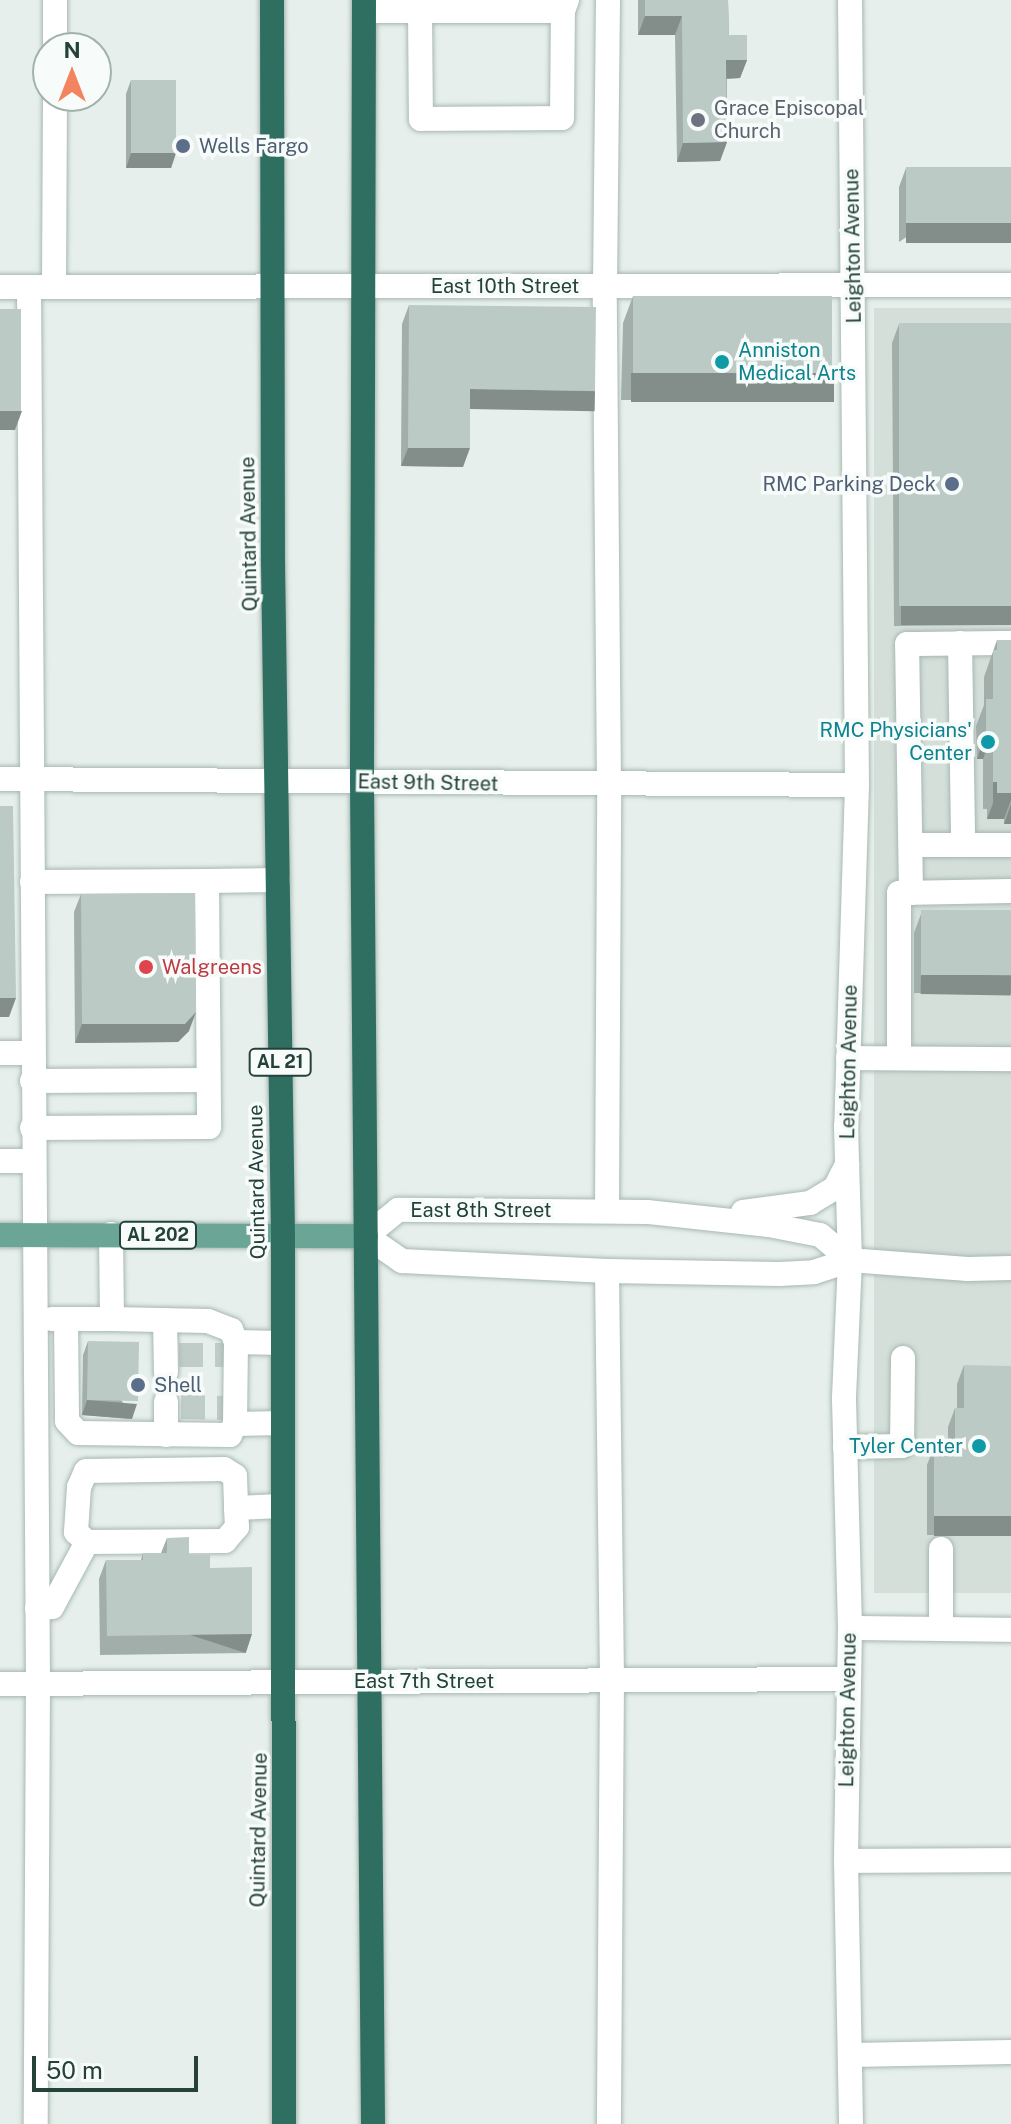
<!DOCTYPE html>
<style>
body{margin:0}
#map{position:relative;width:1011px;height:2124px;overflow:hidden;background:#e6efeb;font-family:"Public Sans",sans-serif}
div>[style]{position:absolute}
.built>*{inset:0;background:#d4dfda;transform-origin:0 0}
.minor-tunnel>*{height:24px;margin-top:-12px;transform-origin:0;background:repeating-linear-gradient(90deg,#bfccc8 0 24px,transparent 0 36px)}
.roads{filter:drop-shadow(0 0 2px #a8b8b2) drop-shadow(0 0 2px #a8b8b2)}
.minor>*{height:24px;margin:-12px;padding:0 12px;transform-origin:12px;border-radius:12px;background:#fff}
.major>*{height:24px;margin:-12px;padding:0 12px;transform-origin:12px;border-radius:12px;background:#6aa596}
.highway>*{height:24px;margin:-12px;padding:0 12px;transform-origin:12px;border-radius:12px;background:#2f6f62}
.wall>*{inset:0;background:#a1aea9}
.shaded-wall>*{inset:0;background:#838d89;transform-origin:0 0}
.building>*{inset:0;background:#bbcac4;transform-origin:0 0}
.dots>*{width:22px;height:22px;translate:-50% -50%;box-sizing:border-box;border:4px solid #f7fbf9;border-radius:50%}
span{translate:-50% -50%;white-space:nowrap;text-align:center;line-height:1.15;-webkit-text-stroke:7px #f7fbf9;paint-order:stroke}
.shield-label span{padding:2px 6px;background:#f7fbf9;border:2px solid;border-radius:6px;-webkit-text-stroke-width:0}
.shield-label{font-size:18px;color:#24423a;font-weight:700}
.worship-label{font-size:20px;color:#5b616d}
.left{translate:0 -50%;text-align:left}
.service-label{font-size:20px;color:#4e5e75}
.right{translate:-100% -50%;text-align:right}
.street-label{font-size:20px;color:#24423a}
.culture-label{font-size:20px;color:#0d838f}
.health-label{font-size:20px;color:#be3a42}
.north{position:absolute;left:32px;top:32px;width:80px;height:80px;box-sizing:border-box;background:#f7fbf9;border:2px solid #a3b1ad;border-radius:50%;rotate:0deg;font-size:22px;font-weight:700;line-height:32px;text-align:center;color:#24423a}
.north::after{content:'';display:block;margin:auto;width:28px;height:36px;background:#f4845f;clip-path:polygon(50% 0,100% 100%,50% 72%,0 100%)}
.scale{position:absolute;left:32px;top:2056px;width:166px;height:36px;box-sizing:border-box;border:4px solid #24423a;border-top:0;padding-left:10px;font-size:24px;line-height:28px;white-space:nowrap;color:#24423a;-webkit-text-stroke:6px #f7fbf9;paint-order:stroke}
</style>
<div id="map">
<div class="built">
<div style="left:1011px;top:308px;width:1285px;height:137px;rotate:90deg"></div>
</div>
<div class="minor-tunnel">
<div style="left:179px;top:1355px;width:49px"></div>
<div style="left:181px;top:1407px;width:47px;rotate:1.2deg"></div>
</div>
<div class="roads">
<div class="minor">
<div style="left:850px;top:0;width:785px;rotate:89.49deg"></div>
<div style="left:857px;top:785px;width:341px;rotate:91.8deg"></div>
<div style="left:846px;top:1126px;width:134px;rotate:88.3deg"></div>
<div style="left:850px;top:1260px;width:139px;rotate:92.5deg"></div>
<div style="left:844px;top:1399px;width:229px;rotate:88.5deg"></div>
<div style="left:850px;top:1628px;width:233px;rotate:91deg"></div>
<div style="left:846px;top:1861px;width:263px;rotate:88.9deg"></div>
<div style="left:364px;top:11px;width:199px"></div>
<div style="left:420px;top:11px;width:108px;rotate:89.5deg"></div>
<div style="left:421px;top:119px;width:141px;rotate:-0.4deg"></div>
<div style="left:562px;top:118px;width:107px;rotate:-89.5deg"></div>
<div style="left:563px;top:11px;width:12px;rotate:-70deg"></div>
<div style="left:55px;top:48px;width:48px;rotate:-90deg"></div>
<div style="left:0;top:287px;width:1011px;rotate:-0.11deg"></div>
<div style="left:29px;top:287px;width:1396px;rotate:89.63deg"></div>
<div style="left:38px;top:1683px;width:441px;rotate:90.3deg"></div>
<div style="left:54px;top:287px;width:191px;rotate:-89.7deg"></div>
<div style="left:960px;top:643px;width:202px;rotate:89.1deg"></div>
<div style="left:0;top:779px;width:857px;rotate:0.4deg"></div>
<div style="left:911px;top:845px;width:100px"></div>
<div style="left:207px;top:881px;width:71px;rotate:-0.8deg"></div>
<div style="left:32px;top:882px;width:175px;rotate:-0.3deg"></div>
<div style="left:207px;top:881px;width:246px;rotate:89.5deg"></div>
<div style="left:209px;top:1127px;width:177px;rotate:179.7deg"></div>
<div style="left:911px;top:893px;width:249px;rotate:-90.9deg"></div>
<div style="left:907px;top:644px;width:104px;rotate:-0.6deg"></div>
<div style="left:0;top:1053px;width:32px"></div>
<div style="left:848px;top:1058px;width:163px;rotate:0.4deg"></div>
<div style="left:899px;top:1058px;width:165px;rotate:-90deg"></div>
<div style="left:899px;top:893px;width:112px;rotate:-1deg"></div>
<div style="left:32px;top:1081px;width:176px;rotate:-0.3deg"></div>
<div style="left:0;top:1161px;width:32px"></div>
<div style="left:607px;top:1211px;width:426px;rotate:-89.7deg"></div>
<div style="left:609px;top:785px;width:499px;rotate:-90.5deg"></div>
<div style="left:605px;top:286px;width:286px;rotate:-89.4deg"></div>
<div style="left:743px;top:1212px;width:68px;rotate:-7.7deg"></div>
<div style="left:810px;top:1203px;width:29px;rotate:-31deg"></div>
<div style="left:835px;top:1188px;width:27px;rotate:-63deg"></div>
<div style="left:850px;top:1260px;width:39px;rotate:-140deg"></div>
<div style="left:820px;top:1235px;width:52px;rotate:-168.9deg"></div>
<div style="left:769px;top:1225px;width:123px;rotate:-173.9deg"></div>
<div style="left:647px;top:1212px;width:249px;rotate:-179.5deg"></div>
<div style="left:398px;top:1210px;width:41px;rotate:140.9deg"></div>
<div style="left:366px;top:1236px;width:44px;rotate:34.8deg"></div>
<div style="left:402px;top:1261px;width:205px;rotate:2.8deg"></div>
<div style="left:607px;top:1271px;width:172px;rotate:1deg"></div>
<div style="left:779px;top:1274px;width:35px;rotate:-3deg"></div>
<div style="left:814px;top:1272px;width:38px;rotate:-18deg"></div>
<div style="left:850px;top:1260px;width:118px;rotate:4.4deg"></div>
<div style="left:968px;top:1269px;width:43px;rotate:-1.3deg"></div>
<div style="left:607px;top:1271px;width:408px;rotate:89.3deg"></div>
<div style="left:612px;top:1679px;width:445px;rotate:90.4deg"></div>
<div style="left:52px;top:1319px;width:60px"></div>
<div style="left:112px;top:1319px;width:85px;rotate:-90.7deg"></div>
<div style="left:66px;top:1319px;width:102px;rotate:89.4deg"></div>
<div style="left:67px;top:1421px;width:16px;rotate:47deg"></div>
<div style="left:78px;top:1433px;width:152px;rotate:0.8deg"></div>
<div style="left:230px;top:1435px;width:12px;rotate:-66deg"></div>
<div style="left:112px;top:1319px;width:96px;rotate:1.2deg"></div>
<div style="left:208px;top:1321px;width:25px;rotate:21deg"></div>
<div style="left:231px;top:1330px;width:13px;rotate:67deg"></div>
<div style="left:165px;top:1320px;width:52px;rotate:88.9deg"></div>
<div style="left:282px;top:1343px;width:46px;rotate:-178.8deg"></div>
<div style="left:236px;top:1342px;width:82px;rotate:90.7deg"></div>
<div style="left:235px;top:1424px;width:48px;rotate:-1.2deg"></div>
<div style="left:166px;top:1435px;width:33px;rotate:-90deg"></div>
<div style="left:845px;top:1447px;width:57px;rotate:-1deg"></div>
<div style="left:902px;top:1446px;width:88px;rotate:-89.3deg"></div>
<div style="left:236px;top:1508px;width:19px;rotate:87deg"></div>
<div style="left:237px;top:1527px;width:18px;rotate:131deg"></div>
<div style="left:225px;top:1541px;width:138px;rotate:179.6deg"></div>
<div style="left:87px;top:1542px;width:15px;rotate:-138deg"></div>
<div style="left:76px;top:1532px;width:45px;rotate:-86.2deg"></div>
<div style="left:79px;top:1487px;width:17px;rotate:-66deg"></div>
<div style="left:86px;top:1471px;width:138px;rotate:-0.8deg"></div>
<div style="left:224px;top:1469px;width:13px;rotate:32deg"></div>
<div style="left:235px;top:1476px;width:32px;rotate:88deg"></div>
<div style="left:236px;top:1508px;width:45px;rotate:-2.5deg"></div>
<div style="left:941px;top:1549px;width:80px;rotate:90deg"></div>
<div style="left:37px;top:1609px;width:15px;rotate:-8deg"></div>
<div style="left:52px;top:1607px;width:74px;rotate:-61.7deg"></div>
<div style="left:850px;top:1628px;width:161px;rotate:0.7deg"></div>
<div style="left:0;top:1684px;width:848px;rotate:-0.34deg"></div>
<div style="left:846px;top:1861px;width:165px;rotate:-0.3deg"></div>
<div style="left:850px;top:2055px;width:161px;rotate:-1.1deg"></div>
</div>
<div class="major">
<div style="left:0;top:1235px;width:366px;rotate:0.2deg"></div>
</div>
<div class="highway">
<div style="left:272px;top:0;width:562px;rotate:89.9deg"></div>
<div style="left:273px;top:562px;width:674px;rotate:89.15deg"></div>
<div style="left:283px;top:1236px;width:888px;rotate:89.94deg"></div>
<div style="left:364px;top:0;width:783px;rotate:90.15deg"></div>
<div style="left:362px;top:783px;width:1341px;rotate:89.53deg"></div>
</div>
</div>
<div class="wall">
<div style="clip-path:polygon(638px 0,728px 0,729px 35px,747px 60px,740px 78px,727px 79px,727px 142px,720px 161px,677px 162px,675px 35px,638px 35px)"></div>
<div style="clip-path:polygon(131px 80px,176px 153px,171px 168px,126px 168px,126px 94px)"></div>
<div style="clip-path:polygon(1011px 167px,899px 242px,899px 187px,906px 168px)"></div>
<div style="clip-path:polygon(633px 296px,825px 400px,621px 400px,623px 323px)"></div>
<div style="clip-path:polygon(409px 305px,595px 391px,588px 410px,470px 408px,463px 467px,401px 466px,402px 324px)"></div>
<div style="clip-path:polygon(1011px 323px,1011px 625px,894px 626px,892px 343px,899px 324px)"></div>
<div style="clip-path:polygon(997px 640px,1011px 640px,1011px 824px,1004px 824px,1004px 819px,987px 819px,987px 809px,983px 809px,983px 759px,977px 759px,976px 726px,984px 705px,984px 677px)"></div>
<div style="clip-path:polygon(81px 894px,189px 1031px,178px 1042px,75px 1043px,74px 912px)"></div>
<div style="clip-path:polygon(1011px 910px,1011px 994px,914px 993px,914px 933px,921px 914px)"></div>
<div style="clip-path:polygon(88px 1341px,132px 1419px,82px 1415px,83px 1355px)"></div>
<div style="clip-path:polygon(964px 1365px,1011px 1535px,927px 1535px,927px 1465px,934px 1446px,948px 1446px,948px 1427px,955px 1408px,957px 1408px,957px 1384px)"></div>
<div style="clip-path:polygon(167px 1538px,189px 1555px,210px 1568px,246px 1653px,100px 1655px,99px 1579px,106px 1560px,141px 1560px,143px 1553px,161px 1553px)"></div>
</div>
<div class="shaded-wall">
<div style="clip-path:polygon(645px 16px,682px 16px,675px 35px,638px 35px)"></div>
<div style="clip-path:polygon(726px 60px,747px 60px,740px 78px,719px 79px)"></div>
<div style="clip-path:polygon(727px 142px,720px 161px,677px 162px,683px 143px)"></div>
<div style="clip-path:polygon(131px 153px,176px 153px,171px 168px,126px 168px)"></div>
<div style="left:906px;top:223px;width:105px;height:20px"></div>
<div style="left:631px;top:373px;width:203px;height:29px"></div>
<div style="left:470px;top:389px;width:125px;height:20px;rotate:1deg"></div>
<div style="clip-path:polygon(0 411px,22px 411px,15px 430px,0 430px)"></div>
<div style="clip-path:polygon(408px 448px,470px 448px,463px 467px,401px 466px)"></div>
<div style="left:1011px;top:606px;width:19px;height:110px;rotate:90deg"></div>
<div style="clip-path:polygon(986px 732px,993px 732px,983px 759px,977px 759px)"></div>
<div style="left:993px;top:782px;width:4px;height:29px"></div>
<div style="clip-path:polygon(997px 793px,1011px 793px,1011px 800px,1004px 819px,987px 819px)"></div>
<div style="clip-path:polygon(1011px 804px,1011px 824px,1004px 824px)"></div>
<div style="left:921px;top:974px;width:90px;height:20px;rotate:1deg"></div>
<div style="clip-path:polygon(0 998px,16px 998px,9px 1017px,0 1017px)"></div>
<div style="clip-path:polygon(196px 1012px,189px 1031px,178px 1042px,75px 1043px,82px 1024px)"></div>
<div style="clip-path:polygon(87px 1400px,137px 1404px,132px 1419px,82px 1415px)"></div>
<div style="left:934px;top:1516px;width:77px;height:20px"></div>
<div style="left:252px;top:1634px;width:20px;height:145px;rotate:108deg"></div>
</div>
<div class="building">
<div style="clip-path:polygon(645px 0,728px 0,729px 35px,747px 35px,747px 60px,726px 60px,727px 142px,683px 143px,682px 16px,645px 16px)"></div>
<div style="left:131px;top:80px;width:45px;height:73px"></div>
<div style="left:1011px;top:167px;width:56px;height:105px;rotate:90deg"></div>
<div style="left:633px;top:296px;width:199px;height:77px"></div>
<div style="clip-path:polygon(409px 305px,596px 307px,595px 391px,470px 389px,470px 448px,408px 448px)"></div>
<div style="left:0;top:309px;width:21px;height:102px"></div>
<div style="left:1011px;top:323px;width:283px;height:112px;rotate:90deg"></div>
<div style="clip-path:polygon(997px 640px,1011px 640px,1011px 793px,997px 793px,997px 782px,993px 782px,993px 732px,986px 732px,986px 699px,993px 699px,993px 650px,997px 650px)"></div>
<div style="clip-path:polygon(0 806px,13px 806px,16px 998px,0 998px)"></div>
<div style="clip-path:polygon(195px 893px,196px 1012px,185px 1024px,82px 1024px,81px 894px)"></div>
<div style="left:1011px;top:910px;width:65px;height:90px;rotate:90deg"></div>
<div style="left:88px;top:1341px;width:51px;height:59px;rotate:1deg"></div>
<div style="clip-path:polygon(964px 1365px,1011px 1366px,1011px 1516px,934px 1516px,934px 1446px,955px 1446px,955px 1408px,964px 1408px)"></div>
<div style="clip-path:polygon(189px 1537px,189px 1555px,210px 1555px,210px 1568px,252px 1567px,252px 1634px,107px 1636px,106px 1560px,143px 1560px,143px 1553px,167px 1553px,167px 1538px)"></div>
</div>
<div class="dots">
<div style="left:698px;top:120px;background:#6b7280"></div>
<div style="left:183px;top:146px;background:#5c6f8a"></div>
<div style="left:722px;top:362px;background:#0f9aa8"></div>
<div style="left:952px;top:484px;background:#5c6f8a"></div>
<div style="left:988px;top:742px;background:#0f9aa8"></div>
<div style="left:146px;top:967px;background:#e0444e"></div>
<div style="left:138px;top:1385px;background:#5c6f8a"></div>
<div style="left:979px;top:1446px;background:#0f9aa8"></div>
</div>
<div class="shield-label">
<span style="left:280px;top:1062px">AL 21</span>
<span style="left:158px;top:1235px">AL 202</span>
</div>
<div class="worship-label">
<span class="left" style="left:714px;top:120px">Grace Episcopal<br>Church</span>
</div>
<div class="service-label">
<span class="left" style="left:199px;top:146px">Wells Fargo</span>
<span class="right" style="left:936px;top:484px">RMC Parking Deck</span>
<span class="left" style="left:154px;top:1385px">Shell</span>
</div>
<div class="street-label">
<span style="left:853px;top:246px;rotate:-91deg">Leighton Avenue</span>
<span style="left:505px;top:286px">East 10th Street</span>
<span style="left:249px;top:534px;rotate:-91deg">Quintard Avenue</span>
<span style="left:428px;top:783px;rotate:1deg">East 9th Street</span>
<span style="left:849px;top:1062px;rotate:-89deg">Leighton Avenue</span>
<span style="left:257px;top:1182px;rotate:-91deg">Quintard Avenue</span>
<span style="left:481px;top:1210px">East 8th Street</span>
<span style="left:424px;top:1681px">East 7th Street</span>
<span style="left:848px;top:1710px;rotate:-89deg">Leighton Avenue</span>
<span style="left:259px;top:1830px;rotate:-89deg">Quintard Avenue</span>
</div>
<div class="culture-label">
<span class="left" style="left:738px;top:362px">Anniston<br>Medical Arts</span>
<span class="right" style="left:972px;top:742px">RMC Physicians'<br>Center</span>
<span class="right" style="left:963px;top:1446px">Tyler Center</span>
</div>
<div class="health-label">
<span class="left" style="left:162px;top:967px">Walgreens</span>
</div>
<div class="north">N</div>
<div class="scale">50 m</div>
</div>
